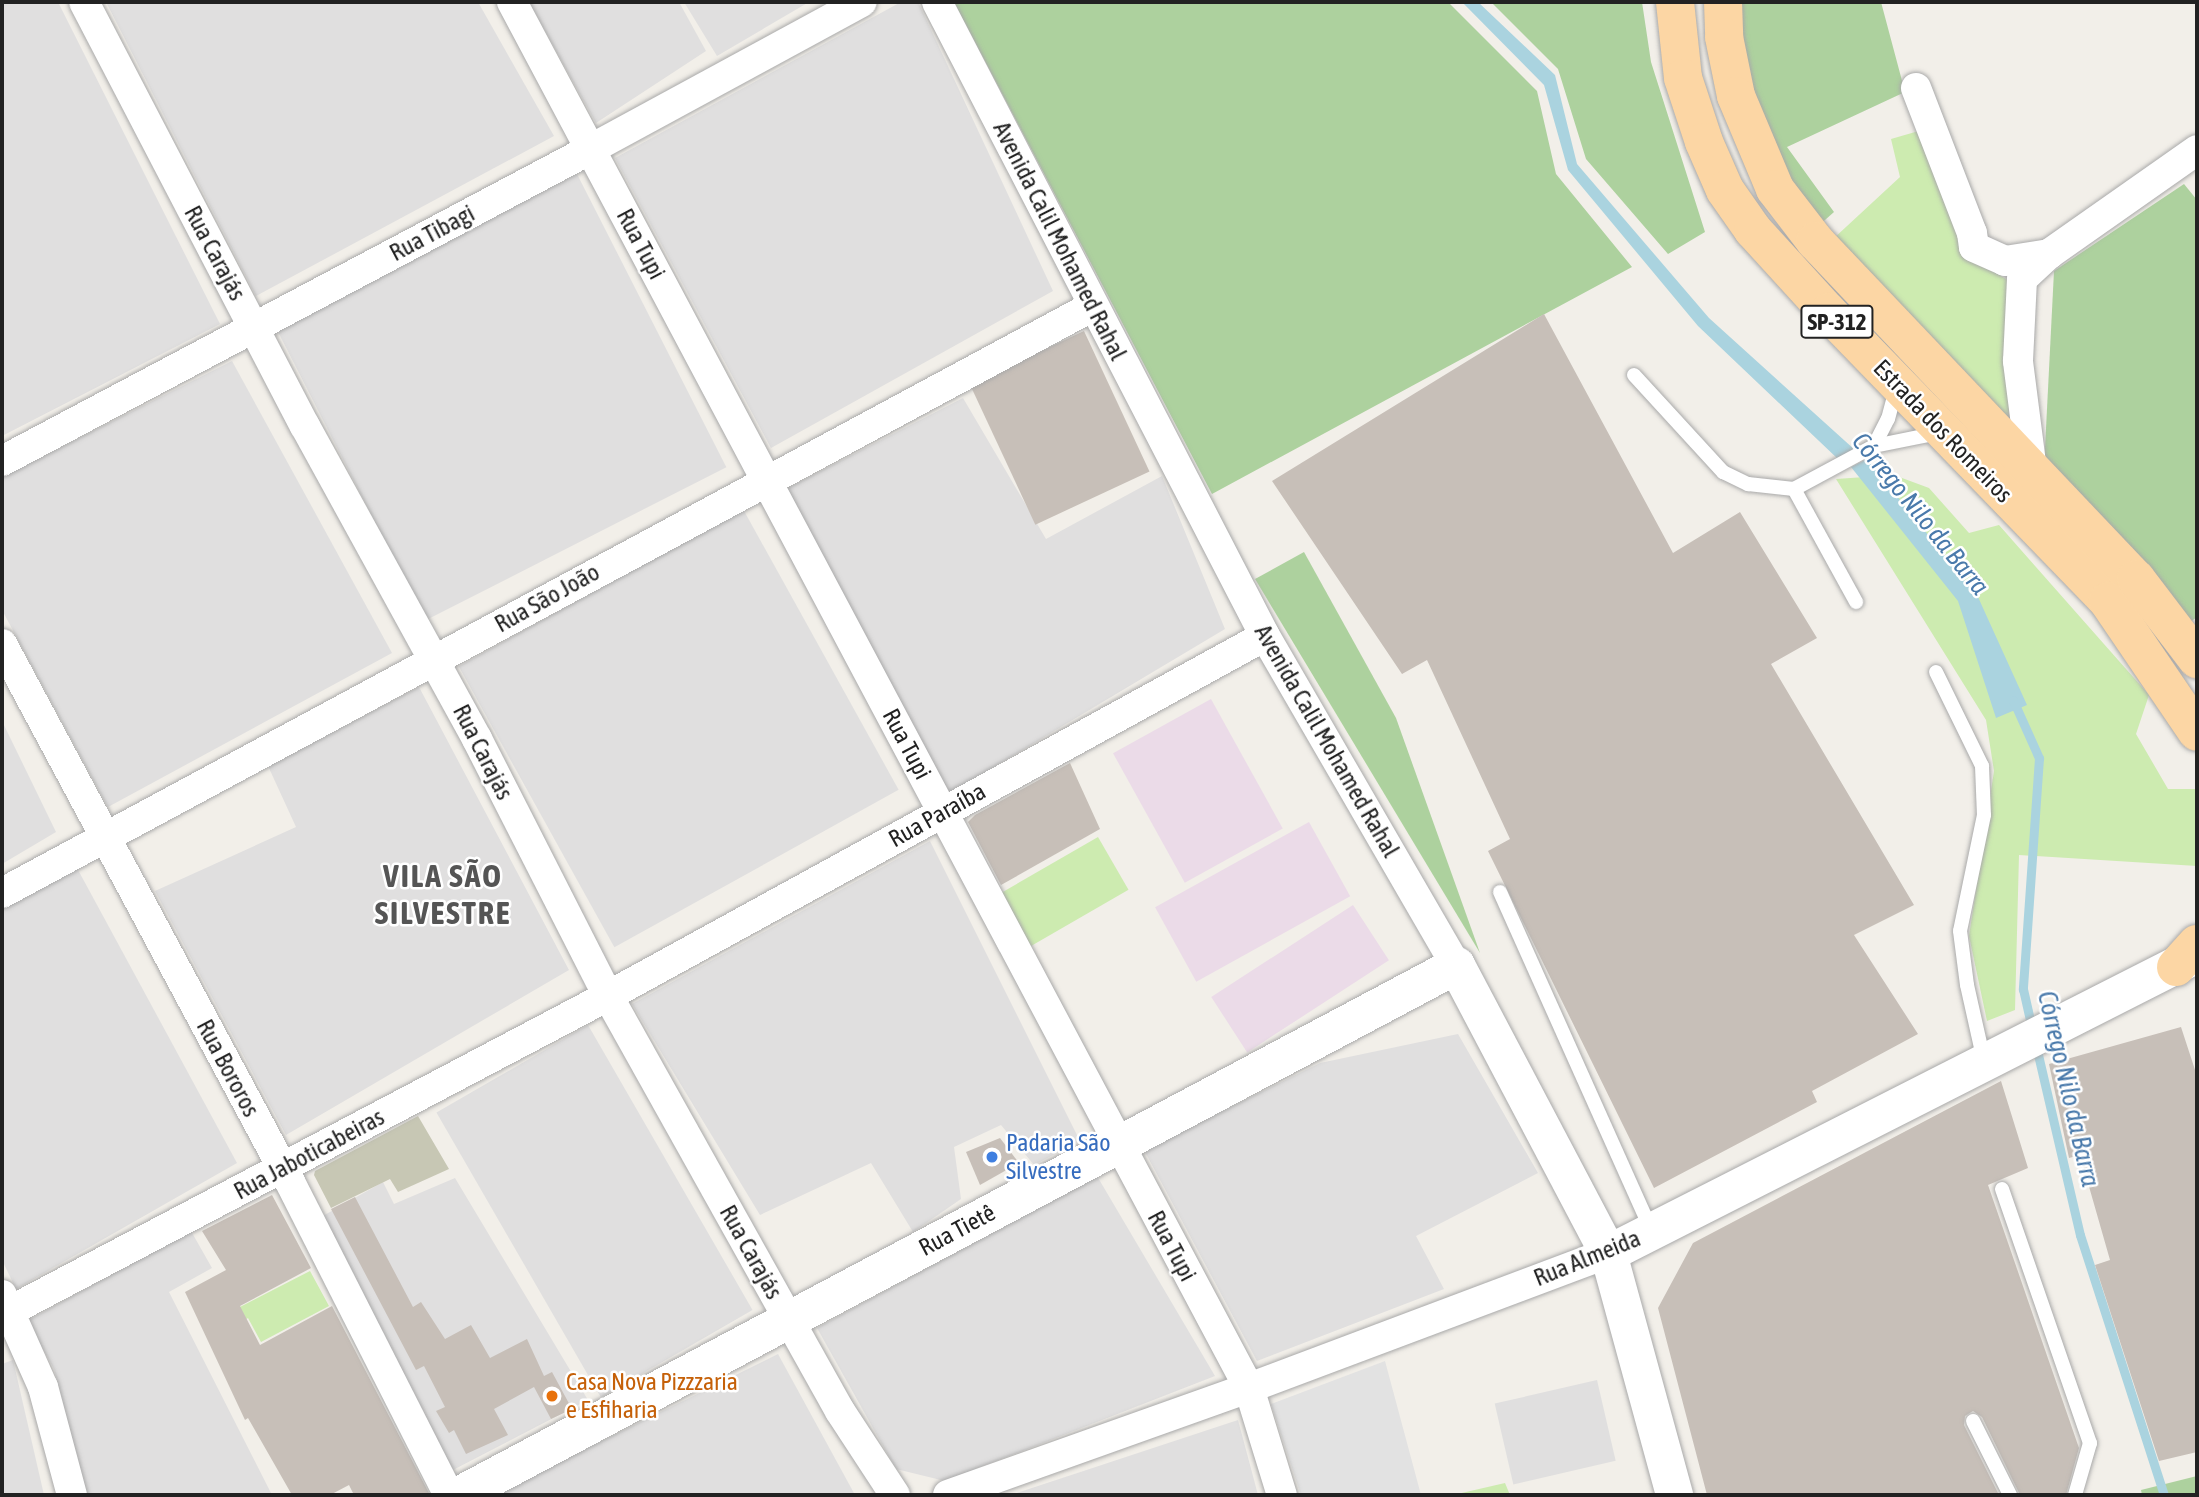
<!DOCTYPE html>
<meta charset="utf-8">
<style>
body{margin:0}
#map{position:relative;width:2199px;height:1497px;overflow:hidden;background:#f2efe9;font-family:"Asap Condensed",sans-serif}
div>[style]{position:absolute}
.residential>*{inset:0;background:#e0dfdf;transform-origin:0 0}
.industrial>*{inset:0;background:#ebdbe8;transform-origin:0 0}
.construction>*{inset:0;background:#c7c7b4}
.grass>*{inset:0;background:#cdebb0;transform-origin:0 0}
.forest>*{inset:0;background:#add19e}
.parking>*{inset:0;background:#e2e2e2}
.water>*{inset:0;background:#aad3df}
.stream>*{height:9px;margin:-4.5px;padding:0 4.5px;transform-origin:4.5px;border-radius:4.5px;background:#aad3df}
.building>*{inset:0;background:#c7bfb8;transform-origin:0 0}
.roads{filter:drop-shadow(0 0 2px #a9a9a9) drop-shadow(0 0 2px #a9a9a9)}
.service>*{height:14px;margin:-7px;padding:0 7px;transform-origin:7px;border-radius:7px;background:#fff}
.minor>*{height:30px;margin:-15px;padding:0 15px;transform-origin:15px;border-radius:15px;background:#fff}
.tertiary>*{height:37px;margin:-18.5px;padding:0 18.5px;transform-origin:18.5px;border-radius:18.5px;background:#fff}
.primary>*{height:38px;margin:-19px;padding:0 19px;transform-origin:19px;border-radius:19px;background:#fcd6a4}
.dots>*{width:19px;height:19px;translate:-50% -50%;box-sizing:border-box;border:4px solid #fff;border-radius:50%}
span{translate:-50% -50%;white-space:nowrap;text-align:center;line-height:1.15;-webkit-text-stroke:5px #fff;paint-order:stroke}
.shield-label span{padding:2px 5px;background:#fff;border:2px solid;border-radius:5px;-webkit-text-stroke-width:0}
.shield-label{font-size:23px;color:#222;font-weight:700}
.street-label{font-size:24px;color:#222}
.shop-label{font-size:24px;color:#366cbe}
.left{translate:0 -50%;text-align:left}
.food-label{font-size:24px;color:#c56008}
.water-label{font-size:26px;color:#4a7aab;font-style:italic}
.district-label{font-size:32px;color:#555;font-weight:700;letter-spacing:2px}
.frame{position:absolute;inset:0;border:4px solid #222;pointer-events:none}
</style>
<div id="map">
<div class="residential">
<div style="clip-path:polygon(2px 2px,58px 2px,220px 324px,2px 436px)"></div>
<div style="clip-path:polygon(106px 2px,478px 2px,554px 136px,256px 296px)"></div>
<div style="clip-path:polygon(529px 2px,679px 2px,706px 51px,596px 123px)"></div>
<div style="clip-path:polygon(684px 2px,809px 2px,717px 56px)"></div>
<div style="clip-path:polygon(901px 2px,918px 2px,1053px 291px,771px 448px,615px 158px)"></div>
<div style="left:577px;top:174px;width:329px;height:338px;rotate:63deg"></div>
<div style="clip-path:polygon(232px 361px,392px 653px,108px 807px,2px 610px,2px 477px)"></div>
<div style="clip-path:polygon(963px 398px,1046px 539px,1162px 476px,1225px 629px,947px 795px,784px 490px)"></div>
<div style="left:743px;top:509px;width:321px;height:325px;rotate:61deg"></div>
<div style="clip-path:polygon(419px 687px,569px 970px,286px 1135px,155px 891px,296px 827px,268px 766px)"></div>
<div style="clip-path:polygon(2px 721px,56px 832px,2px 864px)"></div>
<div style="clip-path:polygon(930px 841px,1080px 1141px,1034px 1165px,1001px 1125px,954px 1147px,961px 1199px,913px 1232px,871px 1163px,760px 1215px,632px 1004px)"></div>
<div style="clip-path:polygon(77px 868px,237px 1163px,16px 1289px,2px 1260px,2px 908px)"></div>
<div style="left:588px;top:1025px;width:329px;height:175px;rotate:60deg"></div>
<div style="clip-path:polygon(1458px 1034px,1538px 1173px,1416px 1236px,1444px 1289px,1257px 1361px,1144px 1150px,1320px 1063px)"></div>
<div style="clip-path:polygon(1097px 1176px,1215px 1376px,945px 1481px,896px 1469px,817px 1328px)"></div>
<div style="clip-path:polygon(455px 1178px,588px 1400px,451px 1471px,321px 1217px,383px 1182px,394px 1204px)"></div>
<div style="clip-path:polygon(191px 1231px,212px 1268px,169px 1292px,272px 1495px,87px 1495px,54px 1369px,27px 1321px)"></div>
<div style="clip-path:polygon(778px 1354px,855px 1495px,493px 1495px)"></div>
<div style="clip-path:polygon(13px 1360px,44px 1495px,2px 1495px,2px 1364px)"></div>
<div style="left:1597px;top:1380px;width:83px;height:105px;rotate:77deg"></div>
<div style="clip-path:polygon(1238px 1420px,1258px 1495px,1011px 1495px)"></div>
</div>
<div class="industrial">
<div style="left:1211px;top:699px;width:148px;height:112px;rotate:61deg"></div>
<div style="left:1309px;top:822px;width:85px;height:176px;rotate:61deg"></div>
<div style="left:1353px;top:905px;width:66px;height:169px;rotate:57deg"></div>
</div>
<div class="construction">
<div style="clip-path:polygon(418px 1116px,449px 1169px,398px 1192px,390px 1179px,331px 1208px,314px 1175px,315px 1171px)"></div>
</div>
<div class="grass">
<div style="clip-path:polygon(1922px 130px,1960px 234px,1959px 249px,2009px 281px,2003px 361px,2015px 440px,1833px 239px,1900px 177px,1891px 139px)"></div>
<div style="clip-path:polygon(1894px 475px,1929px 488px,1969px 533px,1999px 525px,2149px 695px,2136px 734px,2168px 789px,2197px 789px,2197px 866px,2019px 855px,2015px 1010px,1987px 1021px,1969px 936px,1994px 771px,1986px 720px,1836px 479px)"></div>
<div style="left:1098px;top:837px;width:61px;height:114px;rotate:60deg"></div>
<div style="clip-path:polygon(310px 1271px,329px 1306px,261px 1342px,248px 1318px,238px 1324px,232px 1311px)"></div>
<div style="clip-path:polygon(1505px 1483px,1510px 1495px,1453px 1495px)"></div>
</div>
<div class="forest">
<div style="clip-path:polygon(954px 2px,1448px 2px,1537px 91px,1556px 174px,1632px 267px,1212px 494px)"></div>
<div style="clip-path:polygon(1491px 2px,1642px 2px,1651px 62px,1705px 232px,1668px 254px,1586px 159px,1558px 69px)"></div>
<div style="clip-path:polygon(1732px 2px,1881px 2px,1905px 92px,1787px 147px,1834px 212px,1816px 228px,1746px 103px)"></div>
<div style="clip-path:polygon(2184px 184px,2197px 200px,2197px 617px,2189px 623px,2044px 468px,2054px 271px)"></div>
<div style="clip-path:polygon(1304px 552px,1396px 718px,1480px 953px,1255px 579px)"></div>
<div style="clip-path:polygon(2197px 1476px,2197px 1495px,2142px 1495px,2141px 1490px)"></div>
</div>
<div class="parking">
<div style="clip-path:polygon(1385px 1361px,1421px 1495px,1301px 1495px,1271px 1404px)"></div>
</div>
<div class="water">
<div style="clip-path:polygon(1462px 2px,1478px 2px,1555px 75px,1577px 164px,1709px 318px,1855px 450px,1839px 460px,1698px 326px,1568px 170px,1544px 85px)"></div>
<div style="clip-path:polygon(1867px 459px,1978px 597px,2027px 705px,1996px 718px,1958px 601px,1851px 467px)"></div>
</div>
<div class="stream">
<div style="left:2013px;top:700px;width:64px;rotate:65.9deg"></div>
<div style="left:2039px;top:758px;width:232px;rotate:94deg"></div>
<div style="left:2023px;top:989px;width:41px;rotate:77.3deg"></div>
<div style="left:2036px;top:1046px;width:194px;rotate:76.9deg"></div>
<div style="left:2080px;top:1235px;width:273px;rotate:72.1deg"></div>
</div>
<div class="building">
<div style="clip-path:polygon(1544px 314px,1673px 553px,1740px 512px,1817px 638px,1771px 664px,1914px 905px,1854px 935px,1918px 1034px,1812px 1091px,1817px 1102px,1654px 1188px,1488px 851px,1510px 839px,1427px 660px,1402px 674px,1272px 481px)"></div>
<div style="left:1084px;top:331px;width:155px;height:126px;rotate:65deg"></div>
<div style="clip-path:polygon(1070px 763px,1100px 829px,1001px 885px,968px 822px,975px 815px)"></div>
<div style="clip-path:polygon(2181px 1027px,2197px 1076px,2197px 1452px,2159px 1461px,2095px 1265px,2110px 1260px,2080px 1155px,2069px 1158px,2049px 1064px)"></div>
<div style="clip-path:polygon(2001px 1081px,2028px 1168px,1988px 1185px,2079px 1448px,2066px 1495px,2020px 1495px,1982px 1417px,1973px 1411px,1965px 1416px,1964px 1425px,1999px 1495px,1707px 1495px,1658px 1308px,1693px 1243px)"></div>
<div style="clip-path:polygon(1000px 1138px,1019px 1163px,980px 1185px,966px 1152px)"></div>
<div style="clip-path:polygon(272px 1195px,311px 1268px,240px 1306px,260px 1345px,332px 1306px,430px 1495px,354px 1495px,349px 1485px,330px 1495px,292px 1495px,248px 1418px,245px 1420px,185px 1292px,226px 1270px,202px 1231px)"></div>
<div style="clip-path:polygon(355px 1197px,413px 1307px,421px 1302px,445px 1339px,471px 1325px,490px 1358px,527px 1339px,544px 1376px,552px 1372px,572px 1409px,551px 1419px,534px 1387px,494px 1409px,508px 1435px,466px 1454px,454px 1430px,449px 1433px,436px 1411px,445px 1407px,424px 1366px,416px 1370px,331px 1209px)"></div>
</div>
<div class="roads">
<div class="service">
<div style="left:1634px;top:375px;width:132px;rotate:47.5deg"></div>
<div style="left:1723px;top:472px;width:28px;rotate:26deg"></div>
<div style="left:1748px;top:484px;width:46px;rotate:6.2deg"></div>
<div style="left:1794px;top:489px;width:129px;rotate:61.2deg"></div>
<div style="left:1874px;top:446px;width:30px;rotate:-63deg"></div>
<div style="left:1888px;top:419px;width:31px;rotate:-75deg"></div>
<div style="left:1794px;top:489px;width:91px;rotate:-28.3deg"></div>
<div style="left:1874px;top:446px;width:65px;rotate:-11.5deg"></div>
<div style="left:1936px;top:672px;width:105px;rotate:63.9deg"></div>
<div style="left:1982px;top:766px;width:49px;rotate:87.7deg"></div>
<div style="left:1984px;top:815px;width:118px;rotate:101.7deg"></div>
<div style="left:1960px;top:931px;width:54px;rotate:82.6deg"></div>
<div style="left:1967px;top:985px;width:78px;rotate:77.4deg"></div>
<div style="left:1500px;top:892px;width:369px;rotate:65.9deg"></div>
<div style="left:2002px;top:1189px;width:269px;rotate:70.9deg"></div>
<div style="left:2090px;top:1443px;width:54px;rotate:106.1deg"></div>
<div style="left:1973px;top:1421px;width:83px;rotate:63.4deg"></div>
</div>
<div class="minor">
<div style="left:84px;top:2px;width:478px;rotate:62.5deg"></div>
<div style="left:305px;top:426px;width:357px;rotate:61.2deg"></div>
<div style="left:477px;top:739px;width:288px;rotate:63deg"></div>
<div style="left:608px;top:996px;width:475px;rotate:60.8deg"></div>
<div style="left:840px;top:1411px;width:100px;rotate:56.8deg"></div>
<div style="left:512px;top:2px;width:1570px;rotate:62deg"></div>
<div style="left:1249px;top:1388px;width:112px;rotate:72.9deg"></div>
<div style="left:937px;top:2px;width:714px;rotate:62.65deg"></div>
<div style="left:1265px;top:636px;width:380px;rotate:59.9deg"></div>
<div style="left:1916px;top:88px;width:155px;rotate:68.9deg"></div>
<div style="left:1972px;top:233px;width:14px;rotate:82deg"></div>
<div style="left:1974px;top:247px;width:34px;rotate:24deg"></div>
<div style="left:2005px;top:261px;width:45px;rotate:-9deg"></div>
<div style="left:2049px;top:254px;width:181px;rotate:-35.1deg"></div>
<div style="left:2px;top:461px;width:667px;rotate:-27.91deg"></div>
<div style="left:591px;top:149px;width:308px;rotate:-28.5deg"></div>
<div style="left:2032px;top:471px;width:111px;rotate:-97.3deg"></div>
<div style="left:2018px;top:361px;width:82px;rotate:-87.2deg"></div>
<div style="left:2022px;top:279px;width:37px;rotate:-43deg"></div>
<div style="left:2px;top:644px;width:610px;rotate:61.84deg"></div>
<div style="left:290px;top:1182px;width:351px;rotate:63.1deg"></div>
<div style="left:2px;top:893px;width:1239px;rotate:-28.28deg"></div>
<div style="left:2px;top:1295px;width:101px;rotate:66deg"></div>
<div style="left:43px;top:1387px;width:112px;rotate:75deg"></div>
<div style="left:10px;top:1311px;width:676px;rotate:-27.78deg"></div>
<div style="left:608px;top:996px;width:749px;rotate:-28.72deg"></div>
<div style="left:948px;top:1495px;width:319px;rotate:-19.6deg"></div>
<div style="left:1249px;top:1388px;width:384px;rotate:-20.6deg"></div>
</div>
<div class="tertiary">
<div style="left:1608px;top:1253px;width:661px;rotate:-26.91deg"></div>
<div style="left:458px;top:1495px;width:1130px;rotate:-27.97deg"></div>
<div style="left:1456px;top:965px;width:326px;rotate:62.2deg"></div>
<div style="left:1608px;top:1253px;width:251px;rotate:74.7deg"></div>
</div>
<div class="primary">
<div style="left:1675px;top:2px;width:76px;rotate:84deg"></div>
<div style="left:1683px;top:78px;width:67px;rotate:71.8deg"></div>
<div style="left:1704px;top:142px;width:52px;rotate:66.4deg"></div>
<div style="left:1725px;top:190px;width:49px;rotate:55deg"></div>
<div style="left:1753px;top:230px;width:111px;rotate:47.6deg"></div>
<div style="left:1828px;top:312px;width:402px;rotate:45.9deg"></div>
<div style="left:2108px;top:601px;width:158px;rotate:55.8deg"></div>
<div style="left:1723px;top:2px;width:35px;rotate:88deg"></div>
<div style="left:1724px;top:37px;width:60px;rotate:78.5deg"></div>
<div style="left:1736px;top:96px;width:101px;rotate:67.2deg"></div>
<div style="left:1775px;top:189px;width:66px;rotate:52.4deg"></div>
<div style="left:1815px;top:241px;width:466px;rotate:46.5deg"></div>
<div style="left:2136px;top:579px;width:101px;rotate:52.7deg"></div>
<div style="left:2176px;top:967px;width:31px;rotate:-48deg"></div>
</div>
</div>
<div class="dots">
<div style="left:992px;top:1157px;background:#3f7fe0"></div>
<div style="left:552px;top:1396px;background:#e8710a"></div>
</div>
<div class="shield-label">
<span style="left:1837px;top:322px">SP-312</span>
</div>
<div class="street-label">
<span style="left:432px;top:233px;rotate:-28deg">Rua Tibagi</span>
<span style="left:1060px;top:241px;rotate:63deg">Avenida Calil Mohamed Rahal</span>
<span style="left:641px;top:244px;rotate:62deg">Rua Tupi</span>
<span style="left:215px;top:253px;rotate:62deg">Rua Carajás</span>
<span style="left:1943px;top:431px;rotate:46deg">Estrada dos Romeiros</span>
<span style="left:547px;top:598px;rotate:-29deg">Rua São João</span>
<span style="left:1327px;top:741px;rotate:60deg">Avenida Calil Mohamed Rahal</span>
<span style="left:907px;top:744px;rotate:62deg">Rua Tupi</span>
<span style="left:483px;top:752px;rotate:63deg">Rua Carajás</span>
<span style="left:937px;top:815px;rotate:-29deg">Rua Paraíba</span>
<span style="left:228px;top:1068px;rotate:62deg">Rua Bororos</span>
<span style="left:309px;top:1154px;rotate:-28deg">Rua Jaboticabeiras</span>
<span style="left:957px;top:1230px;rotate:-28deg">Rua Tietê</span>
<span style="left:1172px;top:1246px;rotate:62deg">Rua Tupi</span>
<span style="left:751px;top:1252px;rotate:61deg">Rua Carajás</span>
<span style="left:1587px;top:1258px;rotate:-22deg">Rua Almeida</span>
</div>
<div class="shop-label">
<span class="left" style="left:1006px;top:1157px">Padaria São<br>Silvestre</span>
</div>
<div class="food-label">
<span class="left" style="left:566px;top:1396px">Casa Nova Pizzzaria<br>e Esfiharia</span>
</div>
<div class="water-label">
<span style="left:1920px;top:514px;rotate:51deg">Córrego Nilo da Barra</span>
<span style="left:2068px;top:1089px;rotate:77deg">Córrego Nilo da Barra</span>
</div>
<div class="district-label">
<span style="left:443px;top:895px">VILA SÃO<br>SILVESTRE</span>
</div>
<div class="frame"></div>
</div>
